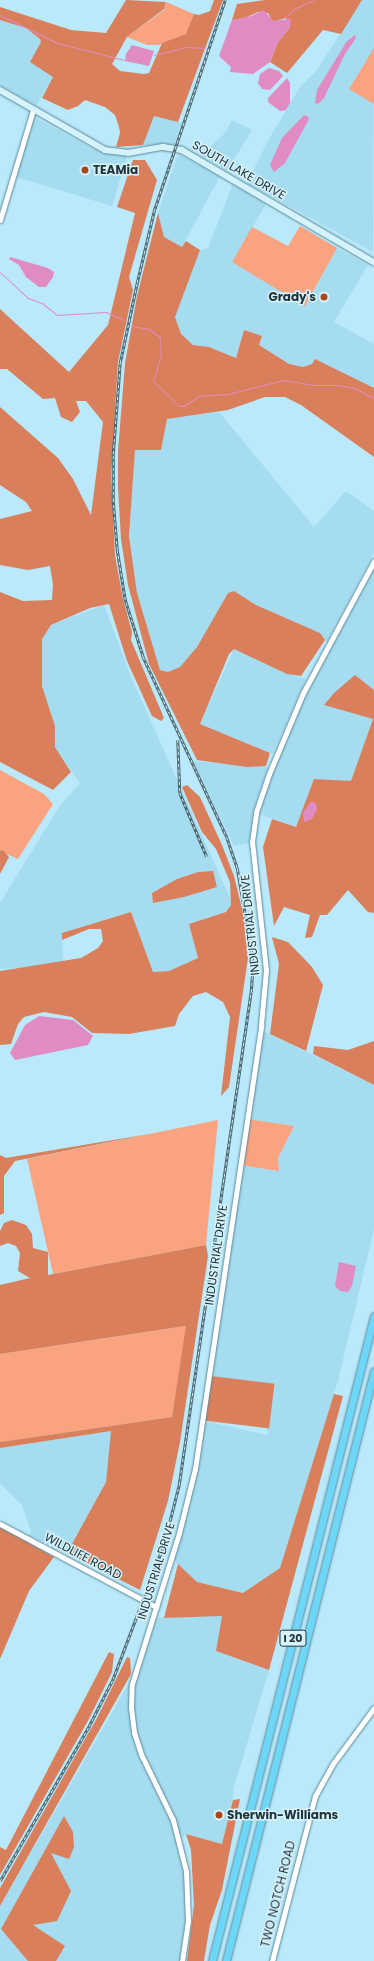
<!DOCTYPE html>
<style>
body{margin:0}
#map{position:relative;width:374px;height:1961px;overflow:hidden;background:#b9e9fa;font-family:Poppins,sans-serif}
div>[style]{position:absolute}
.built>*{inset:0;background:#a5dcef}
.green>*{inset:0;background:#faa381}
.forest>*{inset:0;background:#da7f5c;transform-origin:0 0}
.water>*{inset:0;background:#e08cc2}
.stream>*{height:1px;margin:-0.5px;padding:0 0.5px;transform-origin:0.5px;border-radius:0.5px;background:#e08cc2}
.roads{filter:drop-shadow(0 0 1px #5c8898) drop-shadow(0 0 1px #5c8898)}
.tertiary>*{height:5px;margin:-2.5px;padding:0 2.5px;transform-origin:2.5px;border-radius:2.5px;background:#fff}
.secondary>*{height:5.5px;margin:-2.75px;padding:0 2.75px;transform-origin:2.75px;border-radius:2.75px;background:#d4f3fd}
.motorway>*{height:7px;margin:-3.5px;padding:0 3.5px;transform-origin:3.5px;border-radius:3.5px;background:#6ed6f7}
.rail>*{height:2.5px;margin-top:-1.25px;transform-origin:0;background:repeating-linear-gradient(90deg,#d7f3fd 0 3px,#4a656e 0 6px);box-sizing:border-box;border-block:1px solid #4a656e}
.dots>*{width:11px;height:11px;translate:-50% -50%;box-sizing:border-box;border:2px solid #d7f3fd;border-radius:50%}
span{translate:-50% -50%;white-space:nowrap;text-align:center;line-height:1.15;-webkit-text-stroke:3px #d7f3fd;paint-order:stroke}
.shield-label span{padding:1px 3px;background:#d7f3fd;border:1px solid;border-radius:3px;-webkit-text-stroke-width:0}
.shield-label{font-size:11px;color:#21343a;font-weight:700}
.poi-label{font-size:12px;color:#21343a;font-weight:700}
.left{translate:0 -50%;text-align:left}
.right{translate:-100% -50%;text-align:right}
.street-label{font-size:12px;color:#21343a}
</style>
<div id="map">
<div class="built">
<div style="clip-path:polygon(362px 0,374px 0,373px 252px,247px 183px,269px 139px,300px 87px,317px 70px)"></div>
<div style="clip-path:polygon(0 20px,26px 28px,40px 39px,53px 77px,36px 106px,0 85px)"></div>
<div style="clip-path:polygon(154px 115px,182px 123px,174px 145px,143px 145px)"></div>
<div style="clip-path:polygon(36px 118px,91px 148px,102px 152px,127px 156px,112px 206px,16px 177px,31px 121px)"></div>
<div style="clip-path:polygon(232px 120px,252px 130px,227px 171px,202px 155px,225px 133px)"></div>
<div style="clip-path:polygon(178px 154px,220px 176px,182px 247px,164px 237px,158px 213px)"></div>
<div style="clip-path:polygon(233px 184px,266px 204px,232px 262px,306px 305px,337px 248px,368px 265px,334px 322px,374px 344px,374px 388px,312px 364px,303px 367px,289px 364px,259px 345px,244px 330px,236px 358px,209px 347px,193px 345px,181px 334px,174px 317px,177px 305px,200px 250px,208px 248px)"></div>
<div style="clip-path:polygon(219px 412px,314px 527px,346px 491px,374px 511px,374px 553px,327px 642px,320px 633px,256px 605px,234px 591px,228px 593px,197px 647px,180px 667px,168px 672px,160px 670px,137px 593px,129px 536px,135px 450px,161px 449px,166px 419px)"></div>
<div style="clip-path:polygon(374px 566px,374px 690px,355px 676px,325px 705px,373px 719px,351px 782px,314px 779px,296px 827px,257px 813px,292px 721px,316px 671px)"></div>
<div style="clip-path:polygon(evenodd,104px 605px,131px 677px,235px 909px,189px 924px,198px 958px,169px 971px,152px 972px,131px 912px,62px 933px,63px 965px,0 969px,0 903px,59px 807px,80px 783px,55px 747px,55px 726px,42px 687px,42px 638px,51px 625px,104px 605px,213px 871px,217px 887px,152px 893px,177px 879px,198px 872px,213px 871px)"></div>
<div style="clip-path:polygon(234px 649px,287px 674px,306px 679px,273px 754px,200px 724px)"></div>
<div style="clip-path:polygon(193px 761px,269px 767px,257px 799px,250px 843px,234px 846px)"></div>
<div style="clip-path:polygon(263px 1031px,374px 1085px,374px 1229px,338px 1381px,280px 1568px,243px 1593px,197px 1582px,173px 1559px,205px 1421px,267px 1435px,275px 1384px,211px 1376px,240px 1165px,278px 1171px,278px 1158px,293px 1126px,248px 1119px)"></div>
<div style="clip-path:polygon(112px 1431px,106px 1482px,67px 1553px,29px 1535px,31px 1531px,22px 1505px,0 1483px,0 1448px)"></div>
<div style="clip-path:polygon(223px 1616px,216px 1651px,269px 1670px,234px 1787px,232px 1803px,222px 1844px,186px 1834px,178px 1840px,185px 1872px,187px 1905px,180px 1961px,0 1961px,0 1906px,139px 1666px,154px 1618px)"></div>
</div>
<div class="green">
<div style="clip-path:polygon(166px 2px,194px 14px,187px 34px,159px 45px,147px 45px,127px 37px,164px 10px)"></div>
<div style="clip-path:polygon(374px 48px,374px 104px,349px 89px)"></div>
<div style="clip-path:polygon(300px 226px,337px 248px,305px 306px,232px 262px,252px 227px,288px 246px)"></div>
<div style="clip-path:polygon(0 770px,44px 794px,53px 804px,18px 859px,0 851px)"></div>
<div style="clip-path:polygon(248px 1119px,294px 1126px,278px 1158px,279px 1171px,240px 1165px)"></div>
<div style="clip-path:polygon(218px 1120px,206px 1245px,53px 1274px,27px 1159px)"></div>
<div style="clip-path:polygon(187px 1326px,172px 1417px,0 1442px,0 1354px)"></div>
</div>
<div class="forest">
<div style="clip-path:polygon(126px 0,166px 2px,164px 9px,127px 37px,112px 64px,120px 71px,144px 74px,149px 73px,162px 43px,186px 34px,194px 14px,199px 15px,210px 11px,214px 0,223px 0,178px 122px,154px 116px,143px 145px,116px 147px,120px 133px,119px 127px,115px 115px,105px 107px,85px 100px,78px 106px,68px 110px,42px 98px,53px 77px,30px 62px,41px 42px,40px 39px,26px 28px,0 20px,0 7px,71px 30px,106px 33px)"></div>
<div style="clip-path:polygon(265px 0,362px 0,341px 34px,323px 30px,287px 73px,270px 62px,278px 42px,290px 27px,286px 18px,273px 22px,268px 13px,258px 12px,240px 20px,232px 20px,237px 4px)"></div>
<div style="clip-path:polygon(133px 160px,145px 160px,157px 180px,129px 277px,133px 290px,118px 362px,111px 476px,115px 555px,123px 599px,132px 632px,131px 640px,164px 718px,161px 721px,152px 716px,127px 661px,109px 604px,90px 608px,51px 625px,42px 639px,42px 686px,55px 726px,55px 747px,71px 772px,53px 790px,0 762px,0 592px,23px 601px,52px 600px,53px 585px,50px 566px,28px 570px,0 565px,0 519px,32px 511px,26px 502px,0 485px,0 407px,58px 458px,73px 479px,91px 515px,103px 422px,86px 401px,76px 401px,80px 412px,72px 422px,61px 417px,55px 398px,43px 399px,7px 369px,0 369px,0 309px,69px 372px,108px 325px,135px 213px,117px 207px)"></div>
<div style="clip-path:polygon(158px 213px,164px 237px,182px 247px,186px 241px,200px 250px,175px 317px,181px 334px,193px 345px,209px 347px,236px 358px,244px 330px,262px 336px,259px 345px,289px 364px,303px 367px,312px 364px,315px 359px,374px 388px,374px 457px,301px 405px,285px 397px,265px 397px,228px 410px,167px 419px,161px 450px,135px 450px,129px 536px,137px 593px,160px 670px,168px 672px,180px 667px,197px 647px,228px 593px,234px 591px,256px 605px,320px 633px,325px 640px,301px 676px,287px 674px,234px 649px,229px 654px,200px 724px,270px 753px,266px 766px,247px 767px,197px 760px,149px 664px,128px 585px,121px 539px,118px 487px,118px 451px,125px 363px,137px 296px)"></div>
<div style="clip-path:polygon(355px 675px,374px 690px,374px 913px,368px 912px,348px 890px,327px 915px,320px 915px,312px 937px,305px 938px,310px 915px,284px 907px,274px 926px,263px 847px,272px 819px,296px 827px,314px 779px,351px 781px,373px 719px,324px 705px,334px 693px)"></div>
<div style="clip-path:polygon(187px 785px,200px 797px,222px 845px,234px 876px,245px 921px,248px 958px,229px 1087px,221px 1096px,230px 1017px,223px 1002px,206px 992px,193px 996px,179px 1014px,175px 1026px,129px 1034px,92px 1033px,72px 1017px,44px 1012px,24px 1017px,18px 1024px,11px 1044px,0 1045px,0 971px,81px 958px,98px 948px,103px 941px,101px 929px,89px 929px,62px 940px,62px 933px,131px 912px,153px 972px,169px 971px,198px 958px,189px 924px,226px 912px,231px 905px,230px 882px,216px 849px,202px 832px,182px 787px)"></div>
<div style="clip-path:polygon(3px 850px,9px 857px,0 874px,0 851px)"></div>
<div style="clip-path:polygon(213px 871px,217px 887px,184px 897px,153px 903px,152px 893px,177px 879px,198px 872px)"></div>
<div style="clip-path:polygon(272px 937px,288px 942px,312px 967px,323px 985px,306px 1051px,270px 1034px,279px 964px)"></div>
<div style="clip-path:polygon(374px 1041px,374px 1085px,313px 1054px,314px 1046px,348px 1050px)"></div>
<div style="clip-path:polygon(149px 1134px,15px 1161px,4px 1176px,4px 1213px,0 1215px,0 1155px,6px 1158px)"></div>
<div style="clip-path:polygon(12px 1220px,26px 1225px,32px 1234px,33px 1248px,48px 1252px,48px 1275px,206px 1245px,208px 1256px,180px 1442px,168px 1501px,140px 1590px,67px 1553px,106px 1482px,111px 1431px,0 1448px,0 1442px,172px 1417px,186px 1326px,0 1354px,0 1285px,30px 1278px,18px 1271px,20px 1253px,16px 1246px,8px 1243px,0 1246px,0 1231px,4px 1223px)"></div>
<div style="left:211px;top:1376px;width:64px;height:45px;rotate:7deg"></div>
<div style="clip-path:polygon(334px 1394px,343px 1396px,269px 1670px,216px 1651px,222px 1616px,164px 1618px,178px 1564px,197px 1582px,243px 1593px,280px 1568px)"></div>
<div style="clip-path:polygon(0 1527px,54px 1557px,29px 1591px,0 1659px)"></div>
<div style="clip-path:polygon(109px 1652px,114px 1654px,112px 1672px,89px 1719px,0 1875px,0 1847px,6px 1850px)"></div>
<div style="clip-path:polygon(127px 1657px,130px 1658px,131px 1674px,0 1906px,0 1888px,97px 1718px)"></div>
<div style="clip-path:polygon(240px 1799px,222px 1890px,210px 1925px,204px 1961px,187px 1961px,194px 1905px,191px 1850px,186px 1834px,222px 1844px,233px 1800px)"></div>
<div style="clip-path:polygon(64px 1816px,73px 1832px,74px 1847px,69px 1859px,51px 1853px,71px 1891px,57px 1921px,33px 1925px,65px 1946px,56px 1961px,28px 1961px,1px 1929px)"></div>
</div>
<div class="water">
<div style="clip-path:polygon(264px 10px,273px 21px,291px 19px,290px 27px,278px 42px,270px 62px,253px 74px,230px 72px,231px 67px,219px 56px,232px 20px,251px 16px)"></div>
<div style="clip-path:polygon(355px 35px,356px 38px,345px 54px,324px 98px,318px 104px,315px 103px,317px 90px,347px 41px)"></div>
<div style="clip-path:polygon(132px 45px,154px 51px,149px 66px,125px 61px,126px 54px)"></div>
<div style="clip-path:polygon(269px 68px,279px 71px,283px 76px,270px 90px,262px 89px,258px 83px,260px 74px)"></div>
<div style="clip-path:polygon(287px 78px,290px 83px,290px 103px,286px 110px,280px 111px,268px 102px,268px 98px)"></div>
<div style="clip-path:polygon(304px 115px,309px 117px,308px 121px,285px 163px,274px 172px,270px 165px,282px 138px)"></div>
<div style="clip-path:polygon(10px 257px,48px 268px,54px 272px,53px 277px,46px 287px,39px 287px,26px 277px,19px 265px,9px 259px)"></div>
<div style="clip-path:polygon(311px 801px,316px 804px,317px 809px,312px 819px,304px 822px,303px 813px)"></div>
<div style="clip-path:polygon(39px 1016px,73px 1020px,93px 1036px,88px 1045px,15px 1060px,10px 1053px,25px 1025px)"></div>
<div style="clip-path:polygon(339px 1262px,356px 1266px,352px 1286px,348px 1292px,340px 1291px,335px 1286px)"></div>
</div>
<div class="stream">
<div style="left:0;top:15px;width:64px;rotate:26.2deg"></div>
<div style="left:57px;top:43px;width:69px;rotate:14.2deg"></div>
<div style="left:284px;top:18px;width:13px;rotate:-42deg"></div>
<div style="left:294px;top:9px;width:21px;rotate:-25deg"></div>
<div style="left:154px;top:55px;width:33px;rotate:-14deg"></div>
<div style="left:186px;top:47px;width:19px;rotate:3deg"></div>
<div style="left:0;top:272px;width:38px;rotate:43deg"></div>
<div style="left:28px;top:298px;width:15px;rotate:20deg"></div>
<div style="left:42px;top:303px;width:19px;rotate:39deg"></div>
<div style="left:57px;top:315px;width:49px;rotate:-3.5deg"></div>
<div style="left:106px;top:312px;width:19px;rotate:25deg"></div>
<div style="left:132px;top:326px;width:17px;rotate:10deg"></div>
<div style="left:149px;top:329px;width:14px;rotate:36deg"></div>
<div style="left:160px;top:337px;width:18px;rotate:87deg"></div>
<div style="left:161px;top:355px;width:27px;rotate:107deg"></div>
<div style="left:153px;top:381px;width:36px;rotate:44deg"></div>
<div style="left:179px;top:406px;width:5px"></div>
<div style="left:184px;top:406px;width:18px;rotate:-34deg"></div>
<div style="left:199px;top:396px;width:29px;rotate:-4deg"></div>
<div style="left:228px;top:394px;width:57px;rotate:-14.3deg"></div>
<div style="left:283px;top:380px;width:30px;rotate:9deg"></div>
<div style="left:313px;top:385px;width:25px"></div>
<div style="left:338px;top:385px;width:16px;rotate:11deg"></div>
<div style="left:354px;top:388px;width:22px;rotate:27deg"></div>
</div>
<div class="roads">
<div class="tertiary">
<div style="left:0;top:220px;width:115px;rotate:-73.3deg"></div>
<div style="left:0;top:1524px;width:177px;rotate:28deg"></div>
<div style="left:182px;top:1961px;width:40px;rotate:-81.5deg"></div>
<div style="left:188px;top:1921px;width:50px;rotate:-92.3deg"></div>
<div style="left:186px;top:1871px;width:53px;rotate:-104.3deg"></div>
<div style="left:173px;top:1820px;width:73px;rotate:-115.9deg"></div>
<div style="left:141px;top:1754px;width:23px;rotate:-108deg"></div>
<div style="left:134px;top:1732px;width:25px;rotate:-97deg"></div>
<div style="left:131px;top:1707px;width:23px;rotate:-88deg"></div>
<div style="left:132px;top:1684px;width:158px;rotate:-72.7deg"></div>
<div style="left:179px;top:1533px;width:66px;rotate:-76deg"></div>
<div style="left:195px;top:1469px;width:449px;rotate:-81.5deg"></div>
<div style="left:261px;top:1025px;width:55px;rotate:-84.8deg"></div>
<div style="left:266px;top:970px;width:129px;rotate:-96.2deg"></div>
<div style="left:252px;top:842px;width:30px;rotate:-82deg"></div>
<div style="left:256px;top:812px;width:40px;rotate:-71.1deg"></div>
<div style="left:269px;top:774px;width:88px;rotate:-67.2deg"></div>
<div style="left:303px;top:693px;width:150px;rotate:-61.7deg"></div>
<div style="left:272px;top:1961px;width:171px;rotate:-75.4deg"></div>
<div style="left:315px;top:1796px;width:35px;rotate:-61deg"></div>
<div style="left:332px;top:1765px;width:71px;rotate:-53.6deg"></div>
</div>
<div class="secondary">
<div style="left:0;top:90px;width:121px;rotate:29.7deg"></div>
<div style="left:105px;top:150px;width:23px;rotate:7deg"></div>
<div style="left:128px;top:153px;width:36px;rotate:-10deg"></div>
<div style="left:163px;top:147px;width:19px;rotate:9deg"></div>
<div style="left:182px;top:150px;width:222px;rotate:30.3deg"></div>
</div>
<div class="motorway">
<div style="left:212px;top:1961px;width:665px;rotate:-75.9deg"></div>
<div style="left:226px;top:1961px;width:608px;rotate:-75.92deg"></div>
</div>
</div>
<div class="rail">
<div style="left:178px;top:740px;width:53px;rotate:87.8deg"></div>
<div style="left:180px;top:793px;width:69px;rotate:67.1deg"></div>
<div style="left:0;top:1881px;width:179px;rotate:-60.1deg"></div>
<div style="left:89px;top:1726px;width:53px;rotate:-62.9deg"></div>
<div style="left:113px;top:1679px;width:144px;rotate:-69.3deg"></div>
<div style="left:164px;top:1544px;width:61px;rotate:-75.7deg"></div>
<div style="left:179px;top:1485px;width:498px;rotate:-81.7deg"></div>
<div style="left:251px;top:992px;width:26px;rotate:-86deg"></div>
<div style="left:253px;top:966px;width:17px;rotate:-97deg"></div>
<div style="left:251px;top:949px;width:82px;rotate:-99.8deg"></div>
<div style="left:237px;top:868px;width:36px;rotate:-109deg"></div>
<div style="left:225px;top:834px;width:195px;rotate:-114.9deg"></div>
<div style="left:143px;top:657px;width:60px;rotate:-107.5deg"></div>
<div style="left:125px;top:600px;width:51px;rotate:-99.1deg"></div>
<div style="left:117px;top:550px;width:49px;rotate:-94.7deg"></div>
<div style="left:113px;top:501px;width:47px;rotate:-90deg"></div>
<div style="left:113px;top:454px;width:91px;rotate:-85.6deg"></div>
<div style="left:120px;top:363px;width:82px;rotate:-78deg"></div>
<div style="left:137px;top:283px;width:74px;rotate:-76.7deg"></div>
<div style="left:154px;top:211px;width:223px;rotate:-71.4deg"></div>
</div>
<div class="dots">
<div style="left:85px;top:170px;background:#ac461a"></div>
<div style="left:324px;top:297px;background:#ac461a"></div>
<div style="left:219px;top:1815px;background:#ac461a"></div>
</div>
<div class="shield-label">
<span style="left:293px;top:1638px">I 20</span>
</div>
<div class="poi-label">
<span class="left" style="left:93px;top:170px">TEAMia</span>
<span class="right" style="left:316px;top:297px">Grady's</span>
<span class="left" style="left:227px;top:1815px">Sherwin-Williams</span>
</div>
<div class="street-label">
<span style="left:239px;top:170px;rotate:30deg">SOUTH LAKE DRIVE</span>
<span style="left:250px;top:925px;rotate:-96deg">INDUSTRIAL DRIVE</span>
<span style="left:216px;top:1255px;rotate:-82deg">INDUSTRIAL DRIVE</span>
<span style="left:83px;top:1556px;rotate:28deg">WILDLIFE ROAD</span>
<span style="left:156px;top:1571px;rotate:-73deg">INDUSTRIAL DRIVE</span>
<span style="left:278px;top:1894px;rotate:-76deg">TWO NOTCH ROAD</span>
</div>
</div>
